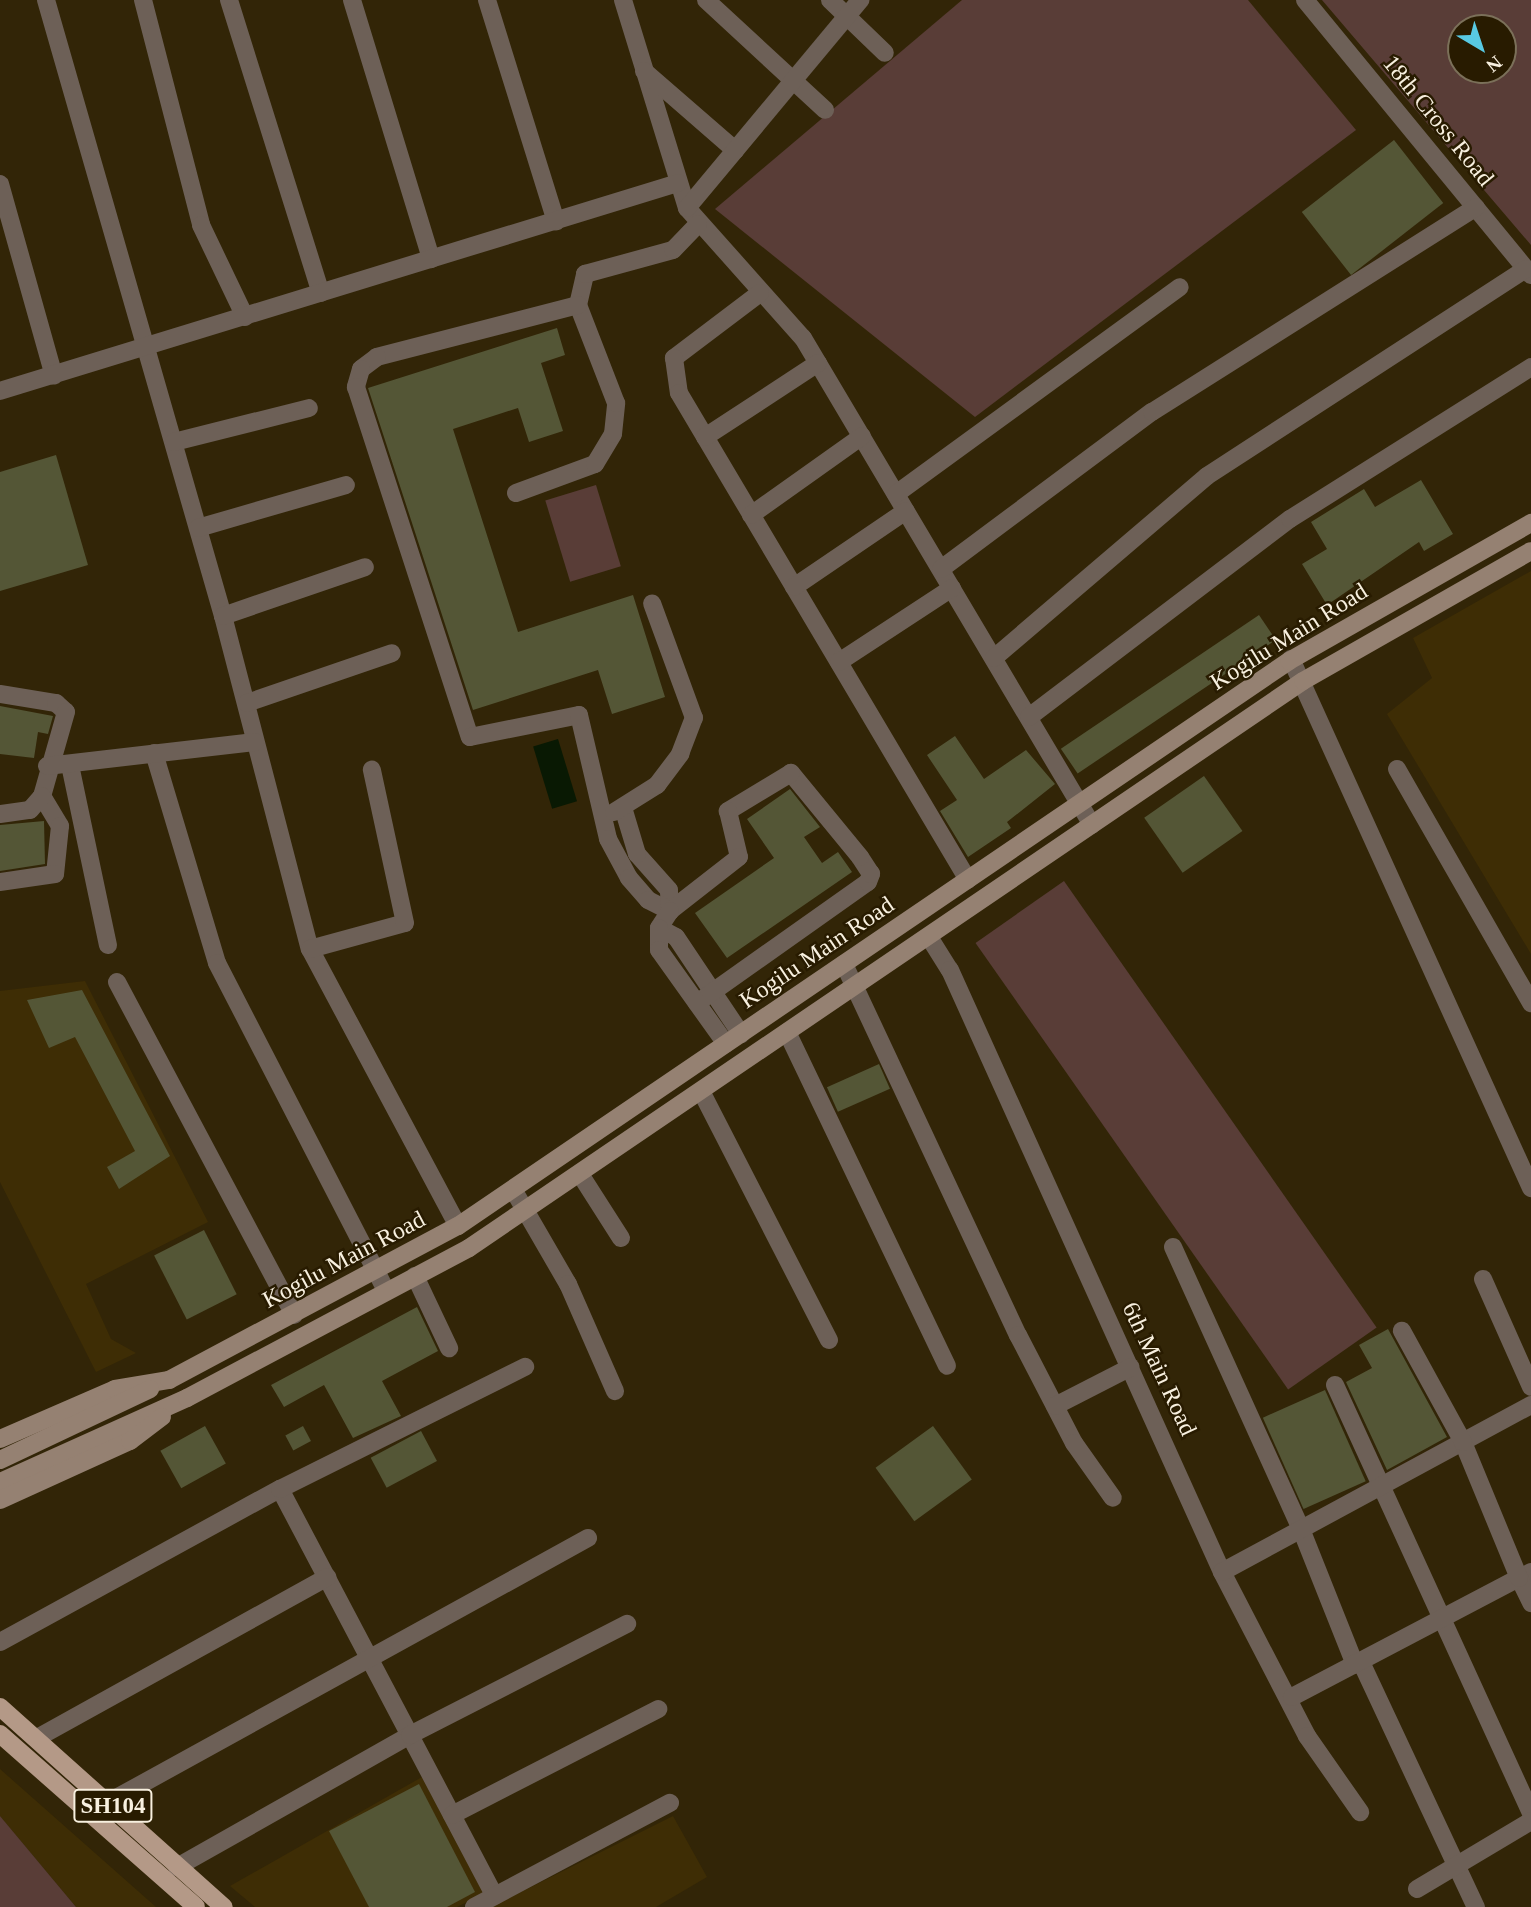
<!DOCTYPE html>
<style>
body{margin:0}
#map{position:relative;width:1531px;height:1907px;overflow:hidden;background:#322507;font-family:"Times New Roman",serif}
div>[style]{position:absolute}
.built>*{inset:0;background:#3e2d05}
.green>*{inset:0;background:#593d37;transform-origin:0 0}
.water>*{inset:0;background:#091903;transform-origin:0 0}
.building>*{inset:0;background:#545636;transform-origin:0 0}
.street>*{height:18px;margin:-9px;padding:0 9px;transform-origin:9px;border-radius:9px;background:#6d6057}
.secondary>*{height:18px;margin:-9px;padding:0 9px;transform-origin:9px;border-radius:9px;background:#958172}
.primary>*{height:18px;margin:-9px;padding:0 9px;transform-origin:9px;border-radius:9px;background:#b49987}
span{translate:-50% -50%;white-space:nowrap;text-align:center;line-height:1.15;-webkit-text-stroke:5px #281b00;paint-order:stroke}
.shield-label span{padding:2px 5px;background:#281b00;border:2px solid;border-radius:5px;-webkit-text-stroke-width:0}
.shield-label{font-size:23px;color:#f8f0df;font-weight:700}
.street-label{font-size:24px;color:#f8f0df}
.north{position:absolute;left:1447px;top:14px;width:70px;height:70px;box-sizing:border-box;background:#281b00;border:2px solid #7b7059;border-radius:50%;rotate:141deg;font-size:19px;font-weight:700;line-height:28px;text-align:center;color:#f8f0df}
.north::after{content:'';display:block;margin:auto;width:24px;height:32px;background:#58c9e3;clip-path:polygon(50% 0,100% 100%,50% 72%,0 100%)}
</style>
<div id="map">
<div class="built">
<div style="clip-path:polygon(1531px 571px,1531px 954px,1387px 714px,1432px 678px,1413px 638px)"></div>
<div style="clip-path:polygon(85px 981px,208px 1222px,86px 1284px,111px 1339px,136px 1353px,96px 1372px,0 1182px,0 991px)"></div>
<div style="clip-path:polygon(0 1769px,156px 1907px,76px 1907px,0 1816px)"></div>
<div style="clip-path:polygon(422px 1777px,485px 1893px,457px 1907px,255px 1907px,230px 1886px)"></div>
<div style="clip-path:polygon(673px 1816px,707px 1877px,656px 1907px,491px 1907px)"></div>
</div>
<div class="green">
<div style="clip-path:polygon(962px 0,1248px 0,1356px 130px,975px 417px,715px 209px)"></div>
<div style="clip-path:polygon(evenodd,1322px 0,1531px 0,1531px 245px,1322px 0,1461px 28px,1503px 28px,1503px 70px,1461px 70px,1461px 28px)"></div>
<div style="left:596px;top:485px;width:85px;height:53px;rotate:73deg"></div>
<div style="left:1064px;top:881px;width:545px;height:108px;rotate:55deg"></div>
<div style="clip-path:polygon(0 1816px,76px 1907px,0 1907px)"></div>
</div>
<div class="water">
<div style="left:558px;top:739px;width:65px;height:26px;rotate:73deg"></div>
</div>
<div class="building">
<div style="left:1394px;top:140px;width:80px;height:117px;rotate:52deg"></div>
<div style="clip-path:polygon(557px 328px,565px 355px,541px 363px,563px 431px,529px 442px,518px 408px,453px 429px,518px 632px,633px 595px,665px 697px,612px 714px,598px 670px,473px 710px,368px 388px)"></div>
<div style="clip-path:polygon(56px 455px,88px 565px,0 591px,0 472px)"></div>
<div style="clip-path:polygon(1421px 480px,1453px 534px,1424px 551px,1419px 542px,1327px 605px,1302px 564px,1327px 549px,1311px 522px,1364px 489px,1375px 507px)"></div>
<div style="left:1259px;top:615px;width:30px;height:239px;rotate:56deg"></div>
<div style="clip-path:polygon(0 706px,53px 716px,48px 734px,38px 732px,34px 758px,0 754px)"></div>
<div style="clip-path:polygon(955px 736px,984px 779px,1026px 750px,1055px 784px,1007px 822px,1011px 828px,968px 857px,940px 811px,957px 800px,927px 755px)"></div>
<div style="left:1204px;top:776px;width:67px;height:73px;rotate:55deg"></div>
<div style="clip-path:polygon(790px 789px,820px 827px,804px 837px,822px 863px,838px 852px,852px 872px,727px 958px,695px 913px,774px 858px,747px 819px)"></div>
<div style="clip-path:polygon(44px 821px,45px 864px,0 871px,0 825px)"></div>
<div style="clip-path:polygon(82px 990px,170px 1156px,119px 1189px,107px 1167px,135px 1151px,75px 1037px,49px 1048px,27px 1000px)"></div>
<div style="left:879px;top:1064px;width:27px;height:57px;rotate:66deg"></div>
<div style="left:204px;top:1230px;width:72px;height:56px;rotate:63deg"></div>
<div style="clip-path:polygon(417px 1307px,438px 1351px,382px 1381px,401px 1416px,353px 1438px,324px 1385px,284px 1407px,271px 1385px)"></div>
<div style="clip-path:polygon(1388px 1329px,1447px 1437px,1387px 1470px,1346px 1382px,1372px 1368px,1359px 1345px)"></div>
<div style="left:1325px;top:1390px;width:100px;height:68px;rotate:66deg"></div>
<div style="left:205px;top:1426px;width:43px;height:51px;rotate:61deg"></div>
<div style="left:303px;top:1426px;width:17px;height:20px;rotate:62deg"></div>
<div style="left:933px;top:1426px;width:66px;height:71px;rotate:54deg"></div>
<div style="left:421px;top:1431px;width:34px;height:57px;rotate:62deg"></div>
<div style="clip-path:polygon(419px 1784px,475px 1892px,447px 1907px,369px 1907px,329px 1831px)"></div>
</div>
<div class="street">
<div style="left:46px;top:0;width:641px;rotate:73.97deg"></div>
<div style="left:223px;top:616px;width:344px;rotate:75.4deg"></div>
<div style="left:310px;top:949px;width:314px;rotate:61.9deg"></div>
<div style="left:143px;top:0;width:232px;rotate:75.5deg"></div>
<div style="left:201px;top:225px;width:102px;rotate:64.4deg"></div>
<div style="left:229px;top:0;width:307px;rotate:72.6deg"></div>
<div style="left:352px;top:0;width:271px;rotate:73deg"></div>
<div style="left:487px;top:0;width:232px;rotate:72.7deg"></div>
<div style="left:623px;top:0;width:218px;rotate:72.9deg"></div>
<div style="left:687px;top:208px;width:174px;rotate:48.3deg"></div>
<div style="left:803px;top:338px;width:566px;rotate:59.31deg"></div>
<div style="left:706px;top:0;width:162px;rotate:42.7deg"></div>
<div style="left:830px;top:0;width:76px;rotate:43.9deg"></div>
<div style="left:1305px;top:0;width:356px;rotate:50.6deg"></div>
<div style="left:644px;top:71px;width:121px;rotate:41deg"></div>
<div style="left:0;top:184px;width:199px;rotate:74.3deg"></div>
<div style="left:687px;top:208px;width:271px;rotate:-50.2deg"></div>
<div style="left:760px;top:293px;width:108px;rotate:142.9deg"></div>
<div style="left:674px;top:358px;width:35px;rotate:82deg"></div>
<div style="left:679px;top:393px;width:566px;rotate:59.31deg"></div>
<div style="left:578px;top:305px;width:32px;rotate:-77deg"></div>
<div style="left:585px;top:274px;width:91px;rotate:-15.3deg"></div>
<div style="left:673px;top:250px;width:36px;rotate:-46deg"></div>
<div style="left:0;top:391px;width:709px;rotate:-17.06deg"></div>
<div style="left:705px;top:437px;width:135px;rotate:-33.2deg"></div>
<div style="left:174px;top:442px;width:139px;rotate:-14.1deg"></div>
<div style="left:516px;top:493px;width:84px;rotate:-20.2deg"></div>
<div style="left:595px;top:464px;width:35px;rotate:-59deg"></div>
<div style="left:613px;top:434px;width:31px;rotate:-84deg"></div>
<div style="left:616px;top:403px;width:105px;rotate:-111.2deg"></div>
<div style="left:578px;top:305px;width:208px;rotate:165.5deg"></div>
<div style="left:377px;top:357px;width:20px;rotate:143deg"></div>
<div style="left:361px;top:369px;width:19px;rotate:106deg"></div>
<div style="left:356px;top:387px;width:368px;rotate:72deg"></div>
<div style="left:470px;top:737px;width:111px;rotate:-11.4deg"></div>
<div style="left:579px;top:715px;width:127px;rotate:76.8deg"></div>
<div style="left:608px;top:839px;width:44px;rotate:61.7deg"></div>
<div style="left:629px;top:878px;width:29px;rotate:49deg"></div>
<div style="left:648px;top:900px;width:25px;rotate:27deg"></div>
<div style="left:670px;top:911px;width:21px;rotate:-93deg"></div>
<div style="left:669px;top:890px;width:48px;rotate:-131.6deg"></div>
<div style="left:637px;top:854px;width:45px;rotate:-106.8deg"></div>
<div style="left:896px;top:494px;width:351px;rotate:-36.1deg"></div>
<div style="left:751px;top:515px;width:136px;rotate:-35.4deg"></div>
<div style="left:198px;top:528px;width:154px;rotate:-16.2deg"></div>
<div style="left:941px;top:569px;width:263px;rotate:-36.7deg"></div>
<div style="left:1152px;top:412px;width:383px;rotate:-32.3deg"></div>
<div style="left:794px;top:587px;width:135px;rotate:-34.2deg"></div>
<div style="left:223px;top:616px;width:150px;rotate:-19deg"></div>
<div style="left:994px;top:658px;width:280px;rotate:-40.5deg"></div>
<div style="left:1207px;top:476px;width:380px;rotate:-33deg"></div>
<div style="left:1291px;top:659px;width:581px;rotate:65.6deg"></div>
<div style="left:839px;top:662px;width:135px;rotate:-33.2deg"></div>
<div style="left:0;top:694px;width:57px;rotate:9.1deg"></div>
<div style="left:56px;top:703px;width:13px;rotate:42deg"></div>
<div style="left:66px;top:712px;width:87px;rotate:105.9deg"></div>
<div style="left:42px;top:796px;width:35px;rotate:59deg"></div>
<div style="left:60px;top:826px;width:48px;rotate:95.9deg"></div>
<div style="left:55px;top:874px;width:56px;rotate:171.7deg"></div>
<div style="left:247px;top:703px;width:153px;rotate:-19deg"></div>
<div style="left:1029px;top:717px;width:328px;rotate:-37.2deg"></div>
<div style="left:1290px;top:519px;width:285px;rotate:-32.2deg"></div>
<div style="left:154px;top:753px;width:219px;rotate:73.3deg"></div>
<div style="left:217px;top:963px;width:368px;rotate:62.7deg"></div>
<div style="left:70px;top:765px;width:184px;rotate:78.1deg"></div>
<div style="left:47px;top:766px;width:209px;rotate:-6.6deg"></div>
<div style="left:1397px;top:769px;width:270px;rotate:60.2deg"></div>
<div style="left:614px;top:812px;width:51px;rotate:-32.1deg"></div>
<div style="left:657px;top:785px;width:39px;rotate:-53deg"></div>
<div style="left:680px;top:754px;width:39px;rotate:-69deg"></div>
<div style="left:694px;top:718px;width:122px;rotate:-110.1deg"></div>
<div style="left:0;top:814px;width:30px;rotate:-8deg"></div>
<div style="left:30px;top:810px;width:18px;rotate:-49deg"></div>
<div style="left:659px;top:928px;width:19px;rotate:28deg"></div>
<div style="left:676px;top:937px;width:117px;rotate:56.2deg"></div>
<div style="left:929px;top:937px;width:39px;rotate:58deg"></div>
<div style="left:950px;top:970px;width:661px;rotate:65.69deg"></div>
<div style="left:1222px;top:1572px;width:185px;rotate:62.6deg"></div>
<div style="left:1307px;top:1736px;width:93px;rotate:55.1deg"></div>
<div style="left:310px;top:949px;width:98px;rotate:-15.3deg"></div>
<div style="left:405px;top:923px;width:157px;rotate:-102.2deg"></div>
<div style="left:844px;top:964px;width:410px;rotate:64.9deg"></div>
<div style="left:1018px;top:1335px;width:122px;rotate:62.6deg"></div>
<div style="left:1074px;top:1443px;width:67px;rotate:54.7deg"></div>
<div style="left:117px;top:982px;width:377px;rotate:62deg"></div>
<div style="left:697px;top:1003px;width:209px;rotate:-35.3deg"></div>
<div style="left:868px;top:882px;width:9px;rotate:-69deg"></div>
<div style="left:871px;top:874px;width:20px;rotate:-123deg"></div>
<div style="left:860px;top:857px;width:109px;rotate:-129.4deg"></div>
<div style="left:791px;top:773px;width:74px;rotate:148.9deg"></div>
<div style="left:728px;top:811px;width:47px;rotate:76.6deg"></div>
<div style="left:739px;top:857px;width:88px;rotate:142deg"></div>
<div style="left:670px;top:911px;width:20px;rotate:123deg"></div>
<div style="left:659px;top:928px;width:22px;rotate:90deg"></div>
<div style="left:659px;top:950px;width:115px;rotate:54.5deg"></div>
<div style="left:787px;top:1032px;width:370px;rotate:64.4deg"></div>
<div style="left:701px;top:1091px;width:280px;rotate:62.8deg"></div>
<div style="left:580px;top:1174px;width:76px;rotate:57.4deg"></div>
<div style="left:514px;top:1191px;width:108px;rotate:59.9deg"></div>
<div style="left:568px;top:1284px;width:117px;rotate:66.3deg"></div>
<div style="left:1173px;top:1247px;width:310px;rotate:65.6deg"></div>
<div style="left:1301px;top:1529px;width:146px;rotate:68.3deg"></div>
<div style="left:415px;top:1276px;width:80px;rotate:64.7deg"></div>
<div style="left:1483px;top:1279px;width:118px;rotate:66deg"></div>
<div style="left:1335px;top:1385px;width:471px;rotate:65.4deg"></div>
<div style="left:1055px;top:1406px;width:85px;rotate:-27.2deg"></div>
<div style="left:280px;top:1489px;width:460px;rotate:62.2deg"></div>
<div style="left:1222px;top:1572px;width:351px;rotate:-28.4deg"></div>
<div style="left:1531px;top:1572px;width:13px;rotate:153deg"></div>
<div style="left:1519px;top:1578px;width:28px;rotate:64deg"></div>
<div style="left:0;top:1642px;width:319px;rotate:-28.7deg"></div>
<div style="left:280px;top:1489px;width:274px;rotate:-26.5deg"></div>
<div style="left:1361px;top:1662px;width:271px;rotate:64.9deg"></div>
<div style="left:1292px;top:1697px;width:256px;rotate:-27.7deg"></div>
<div style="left:1519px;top:1578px;width:147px;rotate:-112.4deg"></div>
<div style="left:1463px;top:1442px;width:127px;rotate:-118.8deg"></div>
<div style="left:37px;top:1738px;width:332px;rotate:-29deg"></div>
<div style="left:109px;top:1802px;width:547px;rotate:-28.86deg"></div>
<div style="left:452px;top:1815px;width:232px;rotate:-27.2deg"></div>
<div style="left:177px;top:1867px;width:268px;rotate:-29.5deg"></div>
<div style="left:410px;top:1735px;width:244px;rotate:-27.1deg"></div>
<div style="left:1417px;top:1889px;width:133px;rotate:-30.8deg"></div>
<div style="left:474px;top:1907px;width:222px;rotate:-28deg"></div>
</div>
<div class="secondary">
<div style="left:0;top:1439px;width:125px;rotate:-23.5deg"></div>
<div style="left:115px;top:1389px;width:55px;rotate:-9.5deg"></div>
<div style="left:169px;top:1380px;width:327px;rotate:-28.1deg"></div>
<div style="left:458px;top:1226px;width:1005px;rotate:-34.21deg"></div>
<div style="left:1289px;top:661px;width:279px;rotate:-29.7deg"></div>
<div style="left:0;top:1460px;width:166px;rotate:-25.3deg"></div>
<div style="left:0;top:1482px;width:205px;rotate:-24.2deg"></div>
<div style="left:187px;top:1398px;width:319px;rotate:-28deg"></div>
<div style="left:469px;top:1248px;width:1008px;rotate:-34.21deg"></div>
<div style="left:1303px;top:681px;width:262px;rotate:-29.7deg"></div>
<div style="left:0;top:1500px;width:143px;rotate:-24.4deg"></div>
<div style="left:130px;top:1441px;width:40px;rotate:-37deg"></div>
</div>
<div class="primary">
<div style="left:0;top:1707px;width:300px;rotate:41.8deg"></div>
<div style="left:0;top:1734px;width:261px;rotate:41.4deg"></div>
</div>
<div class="shield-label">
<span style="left:113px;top:1806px">SH104</span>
</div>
<div class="street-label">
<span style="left:1438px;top:121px;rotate:51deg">18th Cross Road</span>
<span style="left:1289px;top:637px;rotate:-32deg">Kogilu Main Road</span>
<span style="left:817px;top:953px;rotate:-34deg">Kogilu Main Road</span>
<span style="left:344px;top:1260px;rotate:-28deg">Kogilu Main Road</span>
<span style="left:1159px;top:1369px;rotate:65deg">6th Main Road</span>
</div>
<div class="north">N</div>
</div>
